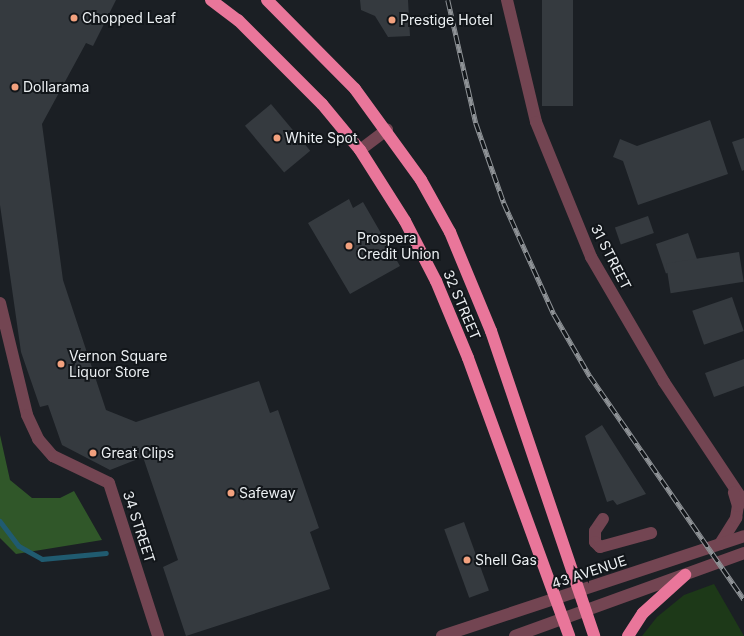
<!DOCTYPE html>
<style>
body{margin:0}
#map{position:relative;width:744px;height:636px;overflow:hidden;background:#1b1f24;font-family:Inter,sans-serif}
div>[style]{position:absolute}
.green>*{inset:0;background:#1d3918}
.forest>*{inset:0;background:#305729}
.stream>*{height:4.5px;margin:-2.25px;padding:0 2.25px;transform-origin:2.25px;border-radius:2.25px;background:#205b70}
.building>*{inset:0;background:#353a3f;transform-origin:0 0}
.minor>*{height:12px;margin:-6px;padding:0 6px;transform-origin:6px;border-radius:6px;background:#734552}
.highway>*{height:12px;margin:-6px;padding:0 6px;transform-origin:6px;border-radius:6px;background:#e9769a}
.rail>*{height:4.5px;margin-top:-2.25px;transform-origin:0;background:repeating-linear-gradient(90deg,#12161a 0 9px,#8f9397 0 18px);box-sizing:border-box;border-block:1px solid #8f9397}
.dots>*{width:11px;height:11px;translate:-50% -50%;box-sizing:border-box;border:2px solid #12161a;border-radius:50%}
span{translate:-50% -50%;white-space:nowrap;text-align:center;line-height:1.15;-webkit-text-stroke:4px #12161a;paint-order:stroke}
.poi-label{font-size:14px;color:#ebeff2}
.left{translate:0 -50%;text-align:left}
.street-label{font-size:14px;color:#ebeff2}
</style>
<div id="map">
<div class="green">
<div style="clip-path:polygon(714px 584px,744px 636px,642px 636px,657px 617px,684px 595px)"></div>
</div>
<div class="forest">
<div style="clip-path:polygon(0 435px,10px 480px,32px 498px,60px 498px,74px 491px,102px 540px,16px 554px,0 538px)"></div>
</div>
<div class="stream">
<div style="left:0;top:521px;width:31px;rotate:53deg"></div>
<div style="left:19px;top:546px;width:26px;rotate:29deg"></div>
<div style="left:42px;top:559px;width:64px;rotate:-5.4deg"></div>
</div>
<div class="building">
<div style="clip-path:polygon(0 0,116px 0,93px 46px,86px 43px,42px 124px,63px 280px,106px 410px,136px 422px,259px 381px,270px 413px,278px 410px,319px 528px,310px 532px,330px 589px,186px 636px,163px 567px,178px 560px,143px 457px,110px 470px,62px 445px,48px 405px,40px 407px,21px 352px,0 205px)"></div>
<div style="clip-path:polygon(360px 0,408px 0,410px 36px,388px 37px,375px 16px,361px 10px)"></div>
<div style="left:542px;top:0;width:31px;height:106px"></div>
<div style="left:271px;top:104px;width:61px;height:34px;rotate:50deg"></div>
<div style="clip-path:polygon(710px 120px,728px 174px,638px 205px,623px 161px,613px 157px,620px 139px,637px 146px)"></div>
<div style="clip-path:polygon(744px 138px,744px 170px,742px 171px,732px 142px)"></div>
<div style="clip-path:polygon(349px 199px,353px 208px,363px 202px,400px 266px,350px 294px,308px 223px)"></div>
<div style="left:648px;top:216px;width:18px;height:35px;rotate:71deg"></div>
<div style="left:688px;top:233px;width:31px;height:34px;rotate:71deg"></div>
<div style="left:739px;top:252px;width:30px;height:74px;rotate:81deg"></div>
<div style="left:732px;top:297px;width:36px;height:42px;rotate:71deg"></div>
<div style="clip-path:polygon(744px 359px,744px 386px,714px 397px,705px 373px)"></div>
<div style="clip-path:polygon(602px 425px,646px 494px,617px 505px,613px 500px,607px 502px,585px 436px)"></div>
<div style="left:464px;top:522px;width:73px;height:21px;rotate:70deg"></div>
</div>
<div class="minor">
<div style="left:507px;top:0;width:125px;rotate:76.6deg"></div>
<div style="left:536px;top:122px;width:146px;rotate:67.8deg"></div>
<div style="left:591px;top:257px;width:145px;rotate:59.7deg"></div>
<div style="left:664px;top:382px;width:144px;rotate:56.3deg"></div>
<div style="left:360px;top:150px;width:34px;rotate:-37deg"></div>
<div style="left:0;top:303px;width:115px;rotate:76.4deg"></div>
<div style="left:27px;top:415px;width:26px;rotate:65deg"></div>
<div style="left:38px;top:439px;width:23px;rotate:49deg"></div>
<div style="left:53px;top:456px;width:62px;rotate:25.7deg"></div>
<div style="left:109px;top:483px;width:161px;rotate:72.2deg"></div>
<div style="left:603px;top:519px;width:14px;rotate:124deg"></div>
<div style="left:595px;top:531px;width:11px;rotate:90deg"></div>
<div style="left:595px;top:542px;width:7px;rotate:45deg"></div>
<div style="left:600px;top:547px;width:53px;rotate:-15.4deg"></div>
<div style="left:720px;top:544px;width:31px;rotate:-58deg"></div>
<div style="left:736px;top:518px;width:12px;rotate:-81deg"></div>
<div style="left:738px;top:506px;width:14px;rotate:-107deg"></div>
<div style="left:442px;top:636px;width:318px;rotate:-18.3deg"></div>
<div style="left:515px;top:636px;width:244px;rotate:-19.9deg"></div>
</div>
<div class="highway">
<div style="left:211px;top:0;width:34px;rotate:37deg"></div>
<div style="left:238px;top:20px;width:119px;rotate:45deg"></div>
<div style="left:322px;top:104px;width:60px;rotate:50.4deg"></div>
<div style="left:360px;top:150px;width:84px;rotate:57.6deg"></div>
<div style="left:405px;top:221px;width:68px;rotate:62.7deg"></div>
<div style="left:436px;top:281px;width:83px;rotate:67.4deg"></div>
<div style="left:468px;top:358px;width:296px;rotate:70deg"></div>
<div style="left:267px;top:0;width:125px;rotate:45.3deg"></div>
<div style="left:355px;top:89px;width:112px;rotate:54deg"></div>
<div style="left:421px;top:180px;width:60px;rotate:60.9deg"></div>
<div style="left:450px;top:232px;width:107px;rotate:67.5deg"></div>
<div style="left:491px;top:331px;width:322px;rotate:71.3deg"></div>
<div style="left:628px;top:636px;width:27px;rotate:-57deg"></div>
<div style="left:643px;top:613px;width:57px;rotate:-42.1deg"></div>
</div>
<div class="rail">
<div style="left:448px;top:0;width:126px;rotate:77.2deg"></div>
<div style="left:476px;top:123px;width:85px;rotate:70.7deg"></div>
<div style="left:504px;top:203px;width:122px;rotate:65.8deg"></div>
<div style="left:554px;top:314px;width:72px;rotate:59.9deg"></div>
<div style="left:590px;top:376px;width:271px;rotate:55.4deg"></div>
</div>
<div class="dots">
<div style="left:74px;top:18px;background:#f2a17e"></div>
<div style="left:392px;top:20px;background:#f2a17e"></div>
<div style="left:15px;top:87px;background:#f2a17e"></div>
<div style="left:277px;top:138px;background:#f2a17e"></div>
<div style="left:349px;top:246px;background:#f2a17e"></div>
<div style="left:61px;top:364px;background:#f2a17e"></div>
<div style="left:93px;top:453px;background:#f2a17e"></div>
<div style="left:231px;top:493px;background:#f2a17e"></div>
<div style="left:467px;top:560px;background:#f2a17e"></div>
</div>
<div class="poi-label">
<span class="left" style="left:82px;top:18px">Chopped Leaf</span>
<span class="left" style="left:400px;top:20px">Prestige Hotel</span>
<span class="left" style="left:23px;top:87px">Dollarama</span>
<span class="left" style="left:285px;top:138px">White Spot</span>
<span class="left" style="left:357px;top:246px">Prospera<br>Credit Union</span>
<span class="left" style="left:69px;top:364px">Vernon Square<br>Liquor Store</span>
<span class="left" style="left:101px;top:453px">Great Clips</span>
<span class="left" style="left:239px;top:493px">Safeway</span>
<span class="left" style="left:475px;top:560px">Shell Gas</span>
</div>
<div class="street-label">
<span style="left:611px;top:257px;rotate:63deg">31 STREET</span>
<span style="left:462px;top:305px;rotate:67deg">32 STREET</span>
<span style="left:139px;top:527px;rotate:72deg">34 STREET</span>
<span style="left:589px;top:572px;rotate:-18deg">43 AVENUE</span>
</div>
</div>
